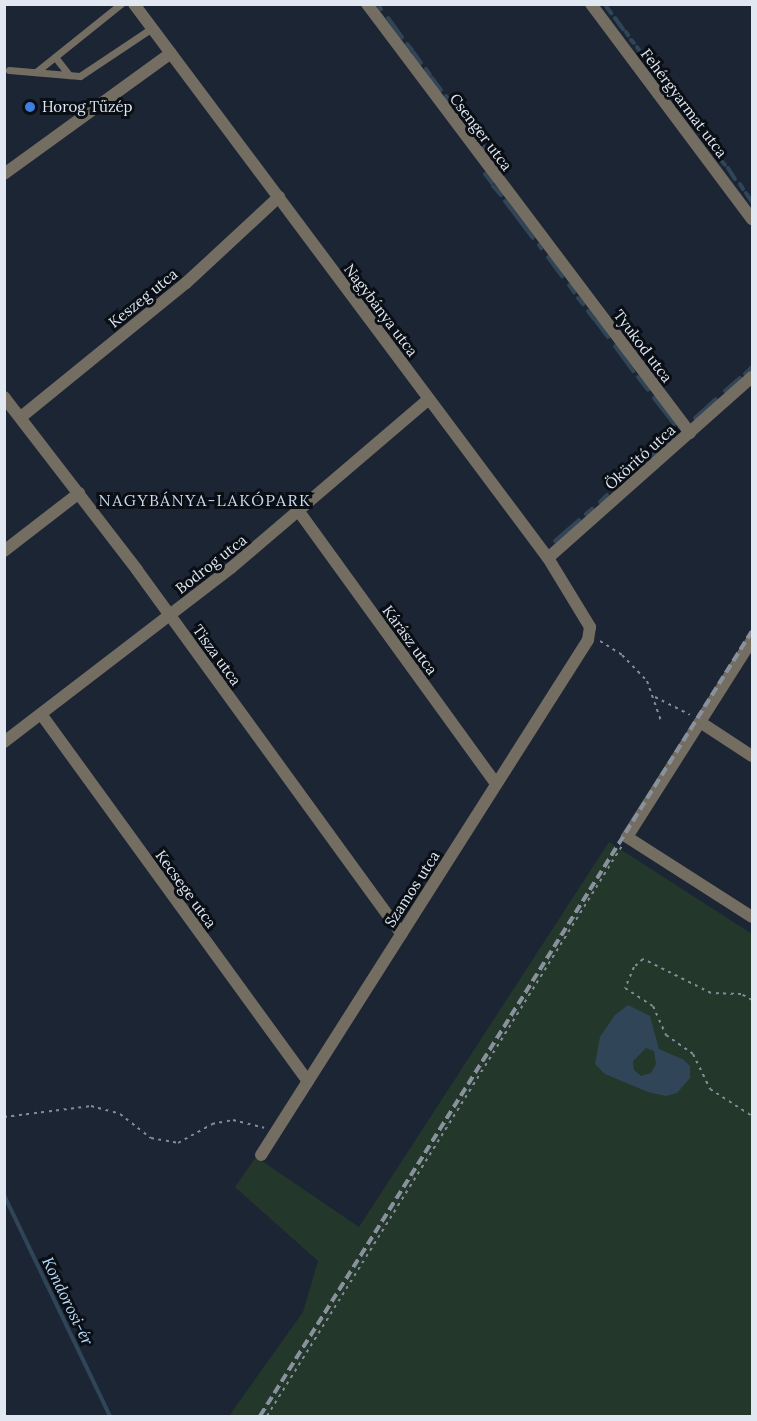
<!DOCTYPE html>
<meta charset="utf-8">
<style>
body{margin:0}
#map{position:relative;width:757px;height:1421px;overflow:hidden;background:#1c2534;font-family:Lora,serif}
div>[style]{position:absolute}
.green>*{inset:0;background:#23372b}
.water>*{inset:0;background:#304658}
.stream>*{height:4px;margin:-2px;padding:0 2px;transform-origin:2px;border-radius:2px;background:#304658}
.path>*{height:2px;margin-top:-1px;transform-origin:0;background:repeating-linear-gradient(90deg,#848c98 0 3px,transparent 0 7.5px)}
.service>*{height:7px;margin:-3.5px;padding:0 3.5px;transform-origin:3.5px;border-radius:3.5px;background:#746d62}
.minor>*{height:12px;margin:-6px;padding:0 6px;transform-origin:6px;border-radius:6px;background:#746d62}
.rail>*{height:4px;margin-top:-2px;transform-origin:0;background:repeating-linear-gradient(90deg,#89919d 0 9px,transparent 0 13.5px)}
.dots>*{width:16px;height:16px;translate:-50% -50%;box-sizing:border-box;border:3px solid #0a0e15;border-radius:50%}
span{translate:-50% -50%;white-space:nowrap;text-align:center;line-height:1.15;-webkit-text-stroke:6px #0a0e15;paint-order:stroke}
.street-label{font-size:15px;color:#e1e8f2}
.poi-label{font-size:15px;color:#e1e8f2}
.left{translate:0 -50%;text-align:left}
.neighbourhood-label{font-size:16px;color:#ccd8ed;letter-spacing:1.5px}
.water-label{font-size:16px;color:#badefd;font-style:italic}
.frame{position:absolute;inset:0;border:6px solid #e1e8f2;pointer-events:none}
</style>
<div id="map">
<div class="green">
<div style="clip-path:polygon(609px 842px,752px 934px,752px 1416px,229px 1416px,303px 1312px,318px 1261px,235px 1187px,256px 1157px,359px 1227px)"></div>
</div>
<div class="water">
<div style="clip-path:polygon(evenodd,628px 1005px,650px 1016px,659px 1049px,684px 1060px,690px 1066px,690px 1078px,677px 1093px,666px 1096px,648px 1092px,605px 1074px,595px 1064px,600px 1037px,615px 1015px,628px 1005px,646px 1048px,654px 1051px,656px 1064px,651px 1073px,641px 1076px,634px 1070px,633px 1061px,646px 1048px)"></div>
</div>
<div class="stream">
<div style="left:378px;top:4px;width:6px;rotate:59deg"></div>
<div style="left:606px;top:6px;width:9px;rotate:54deg"></div>
<div style="left:388px;top:18px;width:24px;rotate:54deg"></div>
<div style="left:615px;top:18px;width:14px;rotate:54deg"></div>
<div style="left:626px;top:32px;width:4px;rotate:56deg"></div>
<div style="left:631px;top:40px;width:4px;rotate:45deg"></div>
<div style="left:407px;top:44px;width:8px;rotate:50deg"></div>
<div style="left:637px;top:47px;width:4px;rotate:56deg"></div>
<div style="left:414px;top:53px;width:12px;rotate:55deg"></div>
<div style="left:644px;top:57px;width:9px;rotate:54deg"></div>
<div style="left:652px;top:68px;width:4px;rotate:56deg"></div>
<div style="left:426px;top:69px;width:7px;rotate:56deg"></div>
<div style="left:657px;top:75px;width:16px;rotate:50deg"></div>
<div style="left:432px;top:78px;width:15px;rotate:53deg"></div>
<div style="left:672px;top:94px;width:4px;rotate:56deg"></div>
<div style="left:446px;top:96px;width:10px;rotate:53deg"></div>
<div style="left:679px;top:104px;width:14px;rotate:54deg"></div>
<div style="left:455px;top:107px;width:11px;rotate:52deg"></div>
<div style="left:694px;top:124px;width:4px;rotate:45deg"></div>
<div style="left:470px;top:128px;width:4px;rotate:56deg"></div>
<div style="left:700px;top:132px;width:9px;rotate:54deg"></div>
<div style="left:478px;top:138px;width:16px;rotate:55deg"></div>
<div style="left:707px;top:141px;width:13px;rotate:51deg"></div>
<div style="left:719px;top:158px;width:9px;rotate:49deg"></div>
<div style="left:728px;top:168px;width:13px;rotate:58deg"></div>
<div style="left:485px;top:174px;width:11px;rotate:52deg"></div>
<div style="left:740px;top:184px;width:6px;rotate:59deg"></div>
<div style="left:493px;top:186px;width:12px;rotate:48deg"></div>
<div style="left:746px;top:193px;width:11px;rotate:56deg"></div>
<div style="left:505px;top:201px;width:46px;rotate:52.9deg"></div>
<div style="left:539px;top:245px;width:4px;rotate:56deg"></div>
<div style="left:548px;top:257px;width:24px;rotate:54deg"></div>
<div style="left:569px;top:285px;width:9px;rotate:54deg"></div>
<div style="left:578px;top:298px;width:8px;rotate:50deg"></div>
<div style="left:588px;top:311px;width:10px;rotate:53deg"></div>
<div style="left:596px;top:321px;width:20px;rotate:53deg"></div>
<div style="left:615px;top:346px;width:31px;rotate:54deg"></div>
<div style="left:745px;top:374px;width:10px;rotate:-45deg"></div>
<div style="left:638px;top:377px;width:16px;rotate:52deg"></div>
<div style="left:725px;top:391px;width:20px;rotate:-41deg"></div>
<div style="left:654px;top:398px;width:33px;rotate:52deg"></div>
<div style="left:695px;top:418px;width:28px;rotate:-42deg"></div>
<div style="left:650px;top:457px;width:35px;rotate:-40deg"></div>
<div style="left:627px;top:478px;width:16px;rotate:-43deg"></div>
<div style="left:600px;top:502px;width:10px;rotate:-45deg"></div>
<div style="left:586px;top:514px;width:8px;rotate:-40deg"></div>
<div style="left:555px;top:541px;width:32px;rotate:-41deg"></div>
<div style="left:4px;top:1195px;width:245px;rotate:64.4deg"></div>
</div>
<div class="path">
<div style="left:600px;top:641px;width:26px;rotate:32deg"></div>
<div style="left:622px;top:655px;width:36px;rotate:46deg"></div>
<div style="left:647px;top:681px;width:42px;rotate:70.7deg"></div>
<div style="left:655px;top:697px;width:39px;rotate:27deg"></div>
<div style="left:752px;top:1000px;width:13px;rotate:-151deg"></div>
<div style="left:741px;top:994px;width:30px;rotate:-178deg"></div>
<div style="left:711px;top:993px;width:76px;rotate:-153.4deg"></div>
<div style="left:643px;top:959px;width:12px;rotate:138deg"></div>
<div style="left:634px;top:967px;width:23px;rotate:113deg"></div>
<div style="left:625px;top:988px;width:33px;rotate:33deg"></div>
<div style="left:653px;top:1006px;width:32px;rotate:66deg"></div>
<div style="left:666px;top:1035px;width:33px;rotate:35deg"></div>
<div style="left:693px;top:1054px;width:39px;rotate:64deg"></div>
<div style="left:710px;top:1089px;width:50px;rotate:32.7deg"></div>
<div style="left:4px;top:1117px;width:88px;rotate:-7.2deg"></div>
<div style="left:91px;top:1106px;width:30px;rotate:15deg"></div>
<div style="left:120px;top:1114px;width:39px;rotate:38deg"></div>
<div style="left:151px;top:1138px;width:27px;rotate:10deg"></div>
<div style="left:178px;top:1143px;width:39px;rotate:-29deg"></div>
<div style="left:212px;top:1124px;width:21px;rotate:-11deg"></div>
<div style="left:233px;top:1120px;width:32px;rotate:14deg"></div>
<div style="left:267px;top:1416px;width:672px;rotate:-58.09deg"></div>
</div>
<div class="service">
<div style="left:55px;top:57px;width:23px;rotate:52deg"></div>
<div style="left:9px;top:70px;width:71px;rotate:4.8deg"></div>
<div style="left:80px;top:76px;width:87px;rotate:-33.7deg"></div>
<div style="left:36px;top:72px;width:109px;rotate:-38.7deg"></div>
</div>
<div class="minor">
<div style="left:134px;top:4px;width:692px;rotate:53.23deg"></div>
<div style="left:548px;top:558px;width:81px;rotate:58.7deg"></div>
<div style="left:590px;top:627px;width:13px;rotate:99deg"></div>
<div style="left:588px;top:640px;width:610px;rotate:122.41deg"></div>
<div style="left:367px;top:4px;width:537px;rotate:53.02deg"></div>
<div style="left:591px;top:4px;width:269px;rotate:53.2deg"></div>
<div style="left:4px;top:174px;width:206px;rotate:-35.9deg"></div>
<div style="left:4px;top:397px;width:218px;rotate:52.4deg"></div>
<div style="left:137px;top:570px;width:450px;rotate:54deg"></div>
<div style="left:21px;top:417px;width:213px;rotate:-39.1deg"></div>
<div style="left:186px;top:283px;width:127px;rotate:-42.8deg"></div>
<div style="left:300px;top:513px;width:334px;rotate:54.1deg"></div>
<div style="left:4px;top:551px;width:95px;rotate:-37.7deg"></div>
<div style="left:548px;top:558px;width:273px;rotate:-41.6deg"></div>
<div style="left:752px;top:640px;width:233px;rotate:122.4deg"></div>
<div style="left:627px;top:837px;width:148px;rotate:32.6deg"></div>
<div style="left:41px;top:714px;width:454px;rotate:54deg"></div>
<div style="left:700px;top:722px;width:62px;rotate:33.2deg"></div>
<div style="left:4px;top:742px;width:286px;rotate:-37.5deg"></div>
<div style="left:231px;top:568px;width:260px;rotate:-40.5deg"></div>
</div>
<div class="rail">
<div style="left:260px;top:1416px;width:926px;rotate:-57.92deg"></div>
</div>
<div class="dots">
<div style="left:30px;top:107px;background:#3f7fe0"></div>
</div>
<div class="street-label">
<span style="left:684px;top:103px;rotate:53deg">Fehérgyarmat utca</span>
<span style="left:481px;top:132px;rotate:53deg">Csenger utca</span>
<span style="left:143px;top:298px;rotate:-39deg">Keszeg utca</span>
<span style="left:381px;top:310px;rotate:53deg">Nagybánya utca</span>
<span style="left:643px;top:346px;rotate:53deg">Tyukod utca</span>
<span style="left:640px;top:457px;rotate:-42deg">Ököritó utca</span>
<span style="left:211px;top:564px;rotate:-38deg">Bodrog utca</span>
<span style="left:410px;top:640px;rotate:54deg">Kárász utca</span>
<span style="left:217px;top:655px;rotate:54deg">Tisza utca</span>
<span style="left:186px;top:889px;rotate:54deg">Kecsege utca</span>
<span style="left:412px;top:889px;rotate:-57deg">Szamos utca</span>
</div>
<div class="poi-label">
<span class="left" style="left:42px;top:107px">Horog Tüzép</span>
</div>
<div class="neighbourhood-label">
<span style="left:205px;top:500px">NAGYBÁNYA-LAKÓPARK</span>
</div>
<div class="water-label">
<span style="left:68px;top:1301px;rotate:64deg">Kondorosi-ér</span>
</div>
<div class="frame"></div>
</div>
